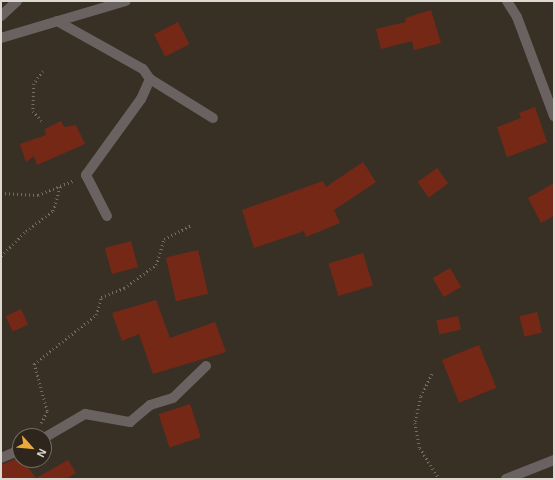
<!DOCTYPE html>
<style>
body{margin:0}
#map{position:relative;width:555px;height:480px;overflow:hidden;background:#383025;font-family:Helvetica,sans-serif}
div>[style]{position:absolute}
.building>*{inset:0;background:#762817;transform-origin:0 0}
.path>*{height:2.5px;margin-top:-1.25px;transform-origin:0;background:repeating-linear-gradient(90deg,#746d64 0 1px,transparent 0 4px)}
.minor>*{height:10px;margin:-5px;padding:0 5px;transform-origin:5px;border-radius:5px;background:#6a6261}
span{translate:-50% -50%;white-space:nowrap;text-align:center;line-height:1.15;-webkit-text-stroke:3.5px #2e261c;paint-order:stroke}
.frame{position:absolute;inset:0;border:2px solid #ddd8d1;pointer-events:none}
.north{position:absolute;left:12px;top:428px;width:40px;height:40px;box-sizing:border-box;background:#2e261c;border:1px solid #746d64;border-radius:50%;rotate:117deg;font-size:11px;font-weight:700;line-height:16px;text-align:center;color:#ddd8d1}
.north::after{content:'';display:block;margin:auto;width:14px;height:18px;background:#eba93a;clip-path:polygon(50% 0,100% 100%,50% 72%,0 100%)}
</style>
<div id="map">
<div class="building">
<div style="clip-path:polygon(431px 10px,441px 43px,414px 50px,412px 41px,381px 49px,376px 29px,406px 22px,405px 18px)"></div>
<div style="left:178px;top:22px;width:25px;height:27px;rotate:63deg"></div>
<div style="clip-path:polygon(535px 107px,547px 142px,507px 157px,497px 127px,521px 118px,519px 113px)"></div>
<div style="clip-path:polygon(61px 121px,64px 127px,76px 125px,85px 144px,37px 165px,34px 156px,26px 162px,20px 144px,46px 135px,45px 129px)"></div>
<div style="clip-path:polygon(363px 162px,376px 182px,334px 210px,340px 223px,306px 237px,304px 231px,254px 248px,242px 210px,323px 181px,326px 187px)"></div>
<div style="left:437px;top:168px;width:19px;height:24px;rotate:54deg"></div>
<div style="clip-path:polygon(554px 183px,554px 216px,541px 223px,528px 198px)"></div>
<div style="left:131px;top:241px;width:27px;height:27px;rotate:75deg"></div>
<div style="left:198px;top:250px;width:45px;height:33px;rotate:77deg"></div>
<div style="left:363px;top:253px;width:34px;height:36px;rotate:73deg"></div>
<div style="left:450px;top:268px;width:22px;height:20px;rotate:60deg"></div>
<div style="clip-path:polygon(156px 300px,170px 338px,215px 322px,226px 352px,153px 374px,139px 334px,122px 341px,112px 313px)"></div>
<div style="left:21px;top:309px;width:17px;height:17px;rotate:65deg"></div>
<div style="left:537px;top:312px;width:21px;height:18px;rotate:76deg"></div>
<div style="left:458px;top:316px;width:14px;height:22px;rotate:78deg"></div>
<div style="left:479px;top:345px;width:46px;height:40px;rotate:68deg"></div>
<div style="left:190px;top:404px;width:35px;height:33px;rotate:72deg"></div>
<div style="clip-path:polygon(20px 457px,36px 478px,68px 460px,76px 473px,66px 479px,1px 479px,1px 465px)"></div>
</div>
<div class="path">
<div style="left:43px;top:71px;width:16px;rotate:125deg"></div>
<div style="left:34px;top:84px;width:27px;rotate:92deg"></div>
<div style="left:33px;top:111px;width:15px;rotate:48deg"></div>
<div style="left:1px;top:193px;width:37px;rotate:3deg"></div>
<div style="left:38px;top:195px;width:40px;rotate:-22deg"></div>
<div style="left:1px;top:256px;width:35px;rotate:-45deg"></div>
<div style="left:26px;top:231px;width:34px;rotate:-37deg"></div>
<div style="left:53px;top:211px;width:26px;rotate:-74deg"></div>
<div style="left:432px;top:374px;width:25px;rotate:116deg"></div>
<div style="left:421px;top:397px;width:27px;rotate:103deg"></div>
<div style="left:415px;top:423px;width:25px;rotate:79deg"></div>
<div style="left:420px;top:448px;width:36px;rotate:58deg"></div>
<div style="left:41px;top:423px;width:13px;rotate:-63deg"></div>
<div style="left:47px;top:411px;width:49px;rotate:-105.5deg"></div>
<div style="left:34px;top:364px;width:79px;rotate:-38.3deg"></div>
<div style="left:96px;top:315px;width:19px;rotate:-74deg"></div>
<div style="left:101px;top:297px;width:25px;rotate:-21deg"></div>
<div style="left:124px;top:288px;width:39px;rotate:-36deg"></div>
<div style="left:156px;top:265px;width:27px;rotate:-73deg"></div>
<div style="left:164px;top:239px;width:31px;rotate:-27deg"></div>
</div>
<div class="minor">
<div style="left:507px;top:1px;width:19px;rotate:58deg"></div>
<div style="left:517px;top:17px;width:106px;rotate:69.5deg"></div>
<div style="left:1px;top:16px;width:22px;rotate:-43deg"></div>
<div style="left:57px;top:21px;width:98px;rotate:29.2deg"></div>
<div style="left:143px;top:69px;width:12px;rotate:55deg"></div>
<div style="left:150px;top:79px;width:22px;rotate:114deg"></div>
<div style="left:141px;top:99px;width:94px;rotate:125.9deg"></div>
<div style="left:86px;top:175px;width:46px;rotate:62.9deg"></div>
<div style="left:1px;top:38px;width:130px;rotate:-16.5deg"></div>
<div style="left:150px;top:79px;width:74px;rotate:31.8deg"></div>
<div style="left:44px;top:438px;width:48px;rotate:-30.3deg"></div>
<div style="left:85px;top:414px;width:46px;rotate:10.1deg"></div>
<div style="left:130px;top:422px;width:26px;rotate:-40deg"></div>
<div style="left:150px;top:405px;width:24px;rotate:-17deg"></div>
<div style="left:173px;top:398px;width:46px;rotate:-44.1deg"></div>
<div style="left:1px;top:458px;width:21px;rotate:-23deg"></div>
<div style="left:506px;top:479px;width:52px;rotate:-21.6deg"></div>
</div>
<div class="frame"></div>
<div class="north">N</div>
</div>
